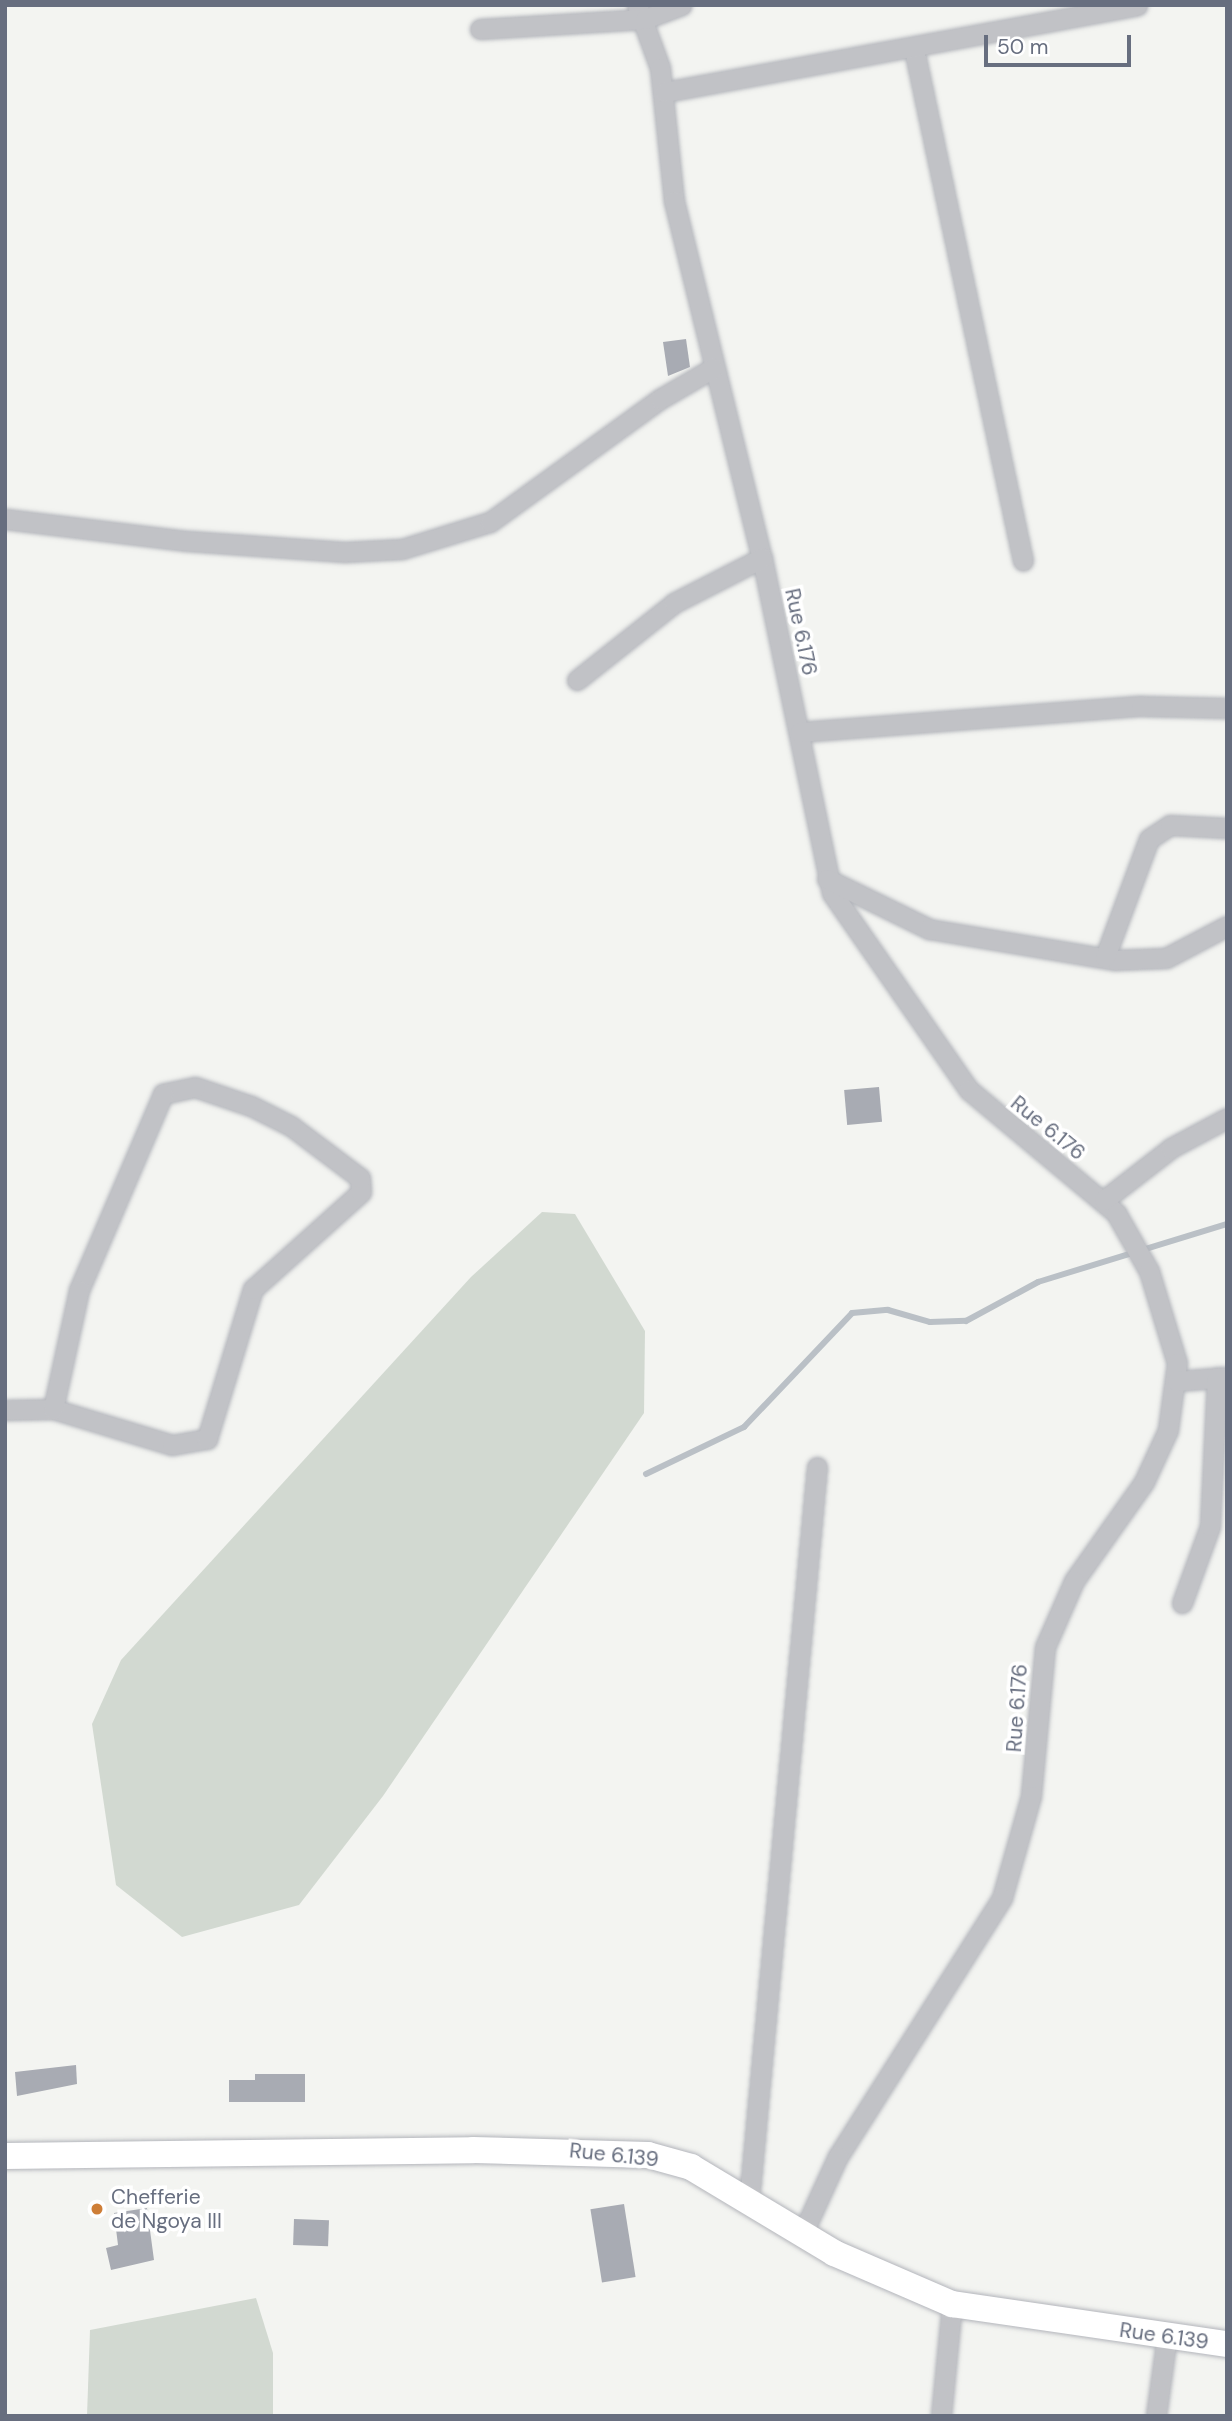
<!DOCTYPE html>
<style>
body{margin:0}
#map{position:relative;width:1232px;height:2421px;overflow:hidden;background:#f3f4f1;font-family:"DM Sans",sans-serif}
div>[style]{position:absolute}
.green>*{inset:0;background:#d2d9d1}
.stream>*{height:6px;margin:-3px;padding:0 3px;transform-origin:3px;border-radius:3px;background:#bac0c6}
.building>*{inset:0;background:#a8abb3;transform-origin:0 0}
.roads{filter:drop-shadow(0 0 2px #b3b5bb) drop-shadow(0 0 2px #b3b5bb)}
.street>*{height:19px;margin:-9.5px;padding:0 9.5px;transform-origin:9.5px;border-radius:9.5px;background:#c1c2c6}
.secondary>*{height:26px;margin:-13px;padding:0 13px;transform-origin:13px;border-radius:13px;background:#fff}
.dots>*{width:19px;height:19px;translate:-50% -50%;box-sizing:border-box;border:4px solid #fff;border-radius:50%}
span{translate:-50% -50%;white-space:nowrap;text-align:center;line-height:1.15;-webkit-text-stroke:7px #fff;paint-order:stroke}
.street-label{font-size:21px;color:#676e7f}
.poi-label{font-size:21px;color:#676e7f}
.left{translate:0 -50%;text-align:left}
.frame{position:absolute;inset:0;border:7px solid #676e7f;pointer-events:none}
.scale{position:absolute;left:984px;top:35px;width:147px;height:32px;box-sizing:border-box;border:4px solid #676e7f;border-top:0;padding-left:9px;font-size:21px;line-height:24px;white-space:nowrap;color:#676e7f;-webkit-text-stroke:5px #fff;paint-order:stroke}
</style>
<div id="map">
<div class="green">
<div style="clip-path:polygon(542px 1212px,575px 1214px,645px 1331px,644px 1413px,383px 1796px,299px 1905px,182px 1937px,116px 1885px,92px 1724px,121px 1660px,471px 1277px)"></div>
<div style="clip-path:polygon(256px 2298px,273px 2353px,273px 2416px,87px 2416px,90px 2330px)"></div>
</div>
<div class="stream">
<div style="left:646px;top:1474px;width:109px;rotate:-25.6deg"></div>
<div style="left:744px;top:1427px;width:157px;rotate:-46.5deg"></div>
<div style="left:852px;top:1313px;width:36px;rotate:-5deg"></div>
<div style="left:888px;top:1310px;width:44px;rotate:15.9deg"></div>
<div style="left:930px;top:1322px;width:36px;rotate:-2deg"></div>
<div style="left:966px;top:1321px;width:82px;rotate:-28.4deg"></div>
<div style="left:1038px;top:1282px;width:198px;rotate:-17.1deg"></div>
</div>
<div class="building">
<div style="clip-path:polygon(686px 339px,690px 367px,668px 376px,663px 342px)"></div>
<div style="left:879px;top:1087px;width:35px;height:35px;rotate:85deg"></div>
<div style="clip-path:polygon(76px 2065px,77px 2084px,17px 2096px,15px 2072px)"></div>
<div style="clip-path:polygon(255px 2074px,305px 2074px,305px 2102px,229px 2102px,229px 2080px,255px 2080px)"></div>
<div style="left:624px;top:2204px;width:74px;height:34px;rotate:81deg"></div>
<div style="clip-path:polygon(147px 2208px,154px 2260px,111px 2270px,106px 2248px,118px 2245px,114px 2213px)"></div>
<div style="left:294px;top:2219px;width:35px;height:26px;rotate:2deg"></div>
</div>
<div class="roads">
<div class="street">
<div style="left:637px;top:5px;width:67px;rotate:69.9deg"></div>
<div style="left:660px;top:68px;width:134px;rotate:84deg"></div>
<div style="left:674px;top:201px;width:368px;rotate:76.2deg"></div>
<div style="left:762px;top:558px;width:342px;rotate:78.2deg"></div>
<div style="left:832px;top:893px;width:240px;rotate:55.2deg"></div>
<div style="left:969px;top:1090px;width:192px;rotate:39.9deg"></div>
<div style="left:1116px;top:1213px;width:67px;rotate:60.4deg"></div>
<div style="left:1149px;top:1271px;width:96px;rotate:73.1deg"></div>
<div style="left:1177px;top:1363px;width:68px;rotate:97.7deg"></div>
<div style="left:1168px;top:1430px;width:57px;rotate:114.8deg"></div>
<div style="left:1144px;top:1482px;width:121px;rotate:125.3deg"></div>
<div style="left:1074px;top:1581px;width:72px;rotate:113.7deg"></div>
<div style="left:1045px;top:1647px;width:150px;rotate:95.4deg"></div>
<div style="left:1031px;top:1796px;width:106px;rotate:105.9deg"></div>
<div style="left:1002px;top:1898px;width:306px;rotate:122.4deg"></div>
<div style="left:838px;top:2156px;width:87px;rotate:114.5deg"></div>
<div style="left:480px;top:29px;width:165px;rotate:-3.5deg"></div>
<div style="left:645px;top:19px;width:39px;rotate:-21deg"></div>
<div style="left:914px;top:49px;width:523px;rotate:77.98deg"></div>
<div style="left:665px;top:92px;width:480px;rotate:-10.4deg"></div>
<div style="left:5px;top:519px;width:184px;rotate:6.9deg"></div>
<div style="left:188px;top:541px;width:157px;rotate:4deg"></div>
<div style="left:345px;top:552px;width:57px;rotate:-3deg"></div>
<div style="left:402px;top:549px;width:92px;rotate:-17.1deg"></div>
<div style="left:490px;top:522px;width:210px;rotate:-35.9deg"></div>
<div style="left:660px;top:399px;width:61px;rotate:-30.3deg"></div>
<div style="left:577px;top:680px;width:124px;rotate:-38.4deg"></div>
<div style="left:674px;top:603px;width:99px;rotate:-27.1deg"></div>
<div style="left:800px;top:732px;width:342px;rotate:-4.4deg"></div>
<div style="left:1141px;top:706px;width:86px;rotate:1.3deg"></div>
<div style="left:827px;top:879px;width:114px;rotate:26.1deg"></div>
<div style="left:929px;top:929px;width:189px;rotate:9.5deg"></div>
<div style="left:1115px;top:960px;width:51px;rotate:-2.2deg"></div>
<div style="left:1166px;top:958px;width:69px;rotate:-27.7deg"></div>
<div style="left:1105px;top:957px;width:126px;rotate:-69.6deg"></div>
<div style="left:1149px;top:839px;width:25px;rotate:-34deg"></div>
<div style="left:1170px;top:825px;width:57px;rotate:3deg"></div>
<div style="left:1104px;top:1200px;width:85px;rotate:-37.8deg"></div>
<div style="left:1171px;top:1148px;width:64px;rotate:-28.2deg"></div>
<div style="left:1177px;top:1381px;width:50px;rotate:-4.6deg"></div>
<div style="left:5px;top:1410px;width:48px;rotate:-1.2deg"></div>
<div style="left:53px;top:1409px;width:124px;rotate:16.8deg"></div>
<div style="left:172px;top:1445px;width:36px;rotate:-10deg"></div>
<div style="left:207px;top:1439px;width:157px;rotate:-73deg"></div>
<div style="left:253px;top:1289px;width:145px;rotate:-41.9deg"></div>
<div style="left:361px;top:1192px;width:14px;rotate:-94deg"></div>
<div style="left:360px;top:1178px;width:86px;rotate:-143deg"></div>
<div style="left:291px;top:1126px;width:45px;rotate:-153.4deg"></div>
<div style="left:251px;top:1106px;width:59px;rotate:-161.3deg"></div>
<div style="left:195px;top:1087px;width:33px;rotate:168deg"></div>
<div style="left:163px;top:1094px;width:213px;rotate:113.2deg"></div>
<div style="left:79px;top:1290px;width:122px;rotate:102.3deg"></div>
<div style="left:1182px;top:1603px;width:82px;rotate:-70deg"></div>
<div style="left:1210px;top:1526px;width:149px;rotate:-87.3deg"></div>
<div style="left:749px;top:2201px;width:737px;rotate:-84.71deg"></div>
<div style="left:941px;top:2416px;width:113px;rotate:-84.4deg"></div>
<div style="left:1156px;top:2416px;width:81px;rotate:-82.2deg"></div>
</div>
<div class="secondary">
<div style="left:5px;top:2156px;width:468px;rotate:-0.7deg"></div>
<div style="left:473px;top:2150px;width:175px;rotate:1.6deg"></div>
<div style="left:648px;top:2155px;width:45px;rotate:15.6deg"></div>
<div style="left:691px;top:2167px;width:167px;rotate:31deg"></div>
<div style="left:834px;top:2253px;width:129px;rotate:23.4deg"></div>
<div style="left:952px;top:2304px;width:278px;rotate:8.3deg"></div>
</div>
</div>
<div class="dots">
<div style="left:97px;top:2209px;background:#ce7e37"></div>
</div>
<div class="street-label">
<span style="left:801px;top:632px;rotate:78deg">Rue 6.176</span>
<span style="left:1048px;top:1128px;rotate:39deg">Rue 6.176</span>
<span style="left:1017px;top:1708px;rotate:-86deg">Rue 6.176</span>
<span style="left:614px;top:2155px;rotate:6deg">Rue 6.139</span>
<span style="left:1164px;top:2336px;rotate:8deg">Rue 6.139</span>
</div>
<div class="poi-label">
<span class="left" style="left:111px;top:2209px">Chefferie<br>de Ngoya III</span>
</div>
<div class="frame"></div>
<div class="scale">50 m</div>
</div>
